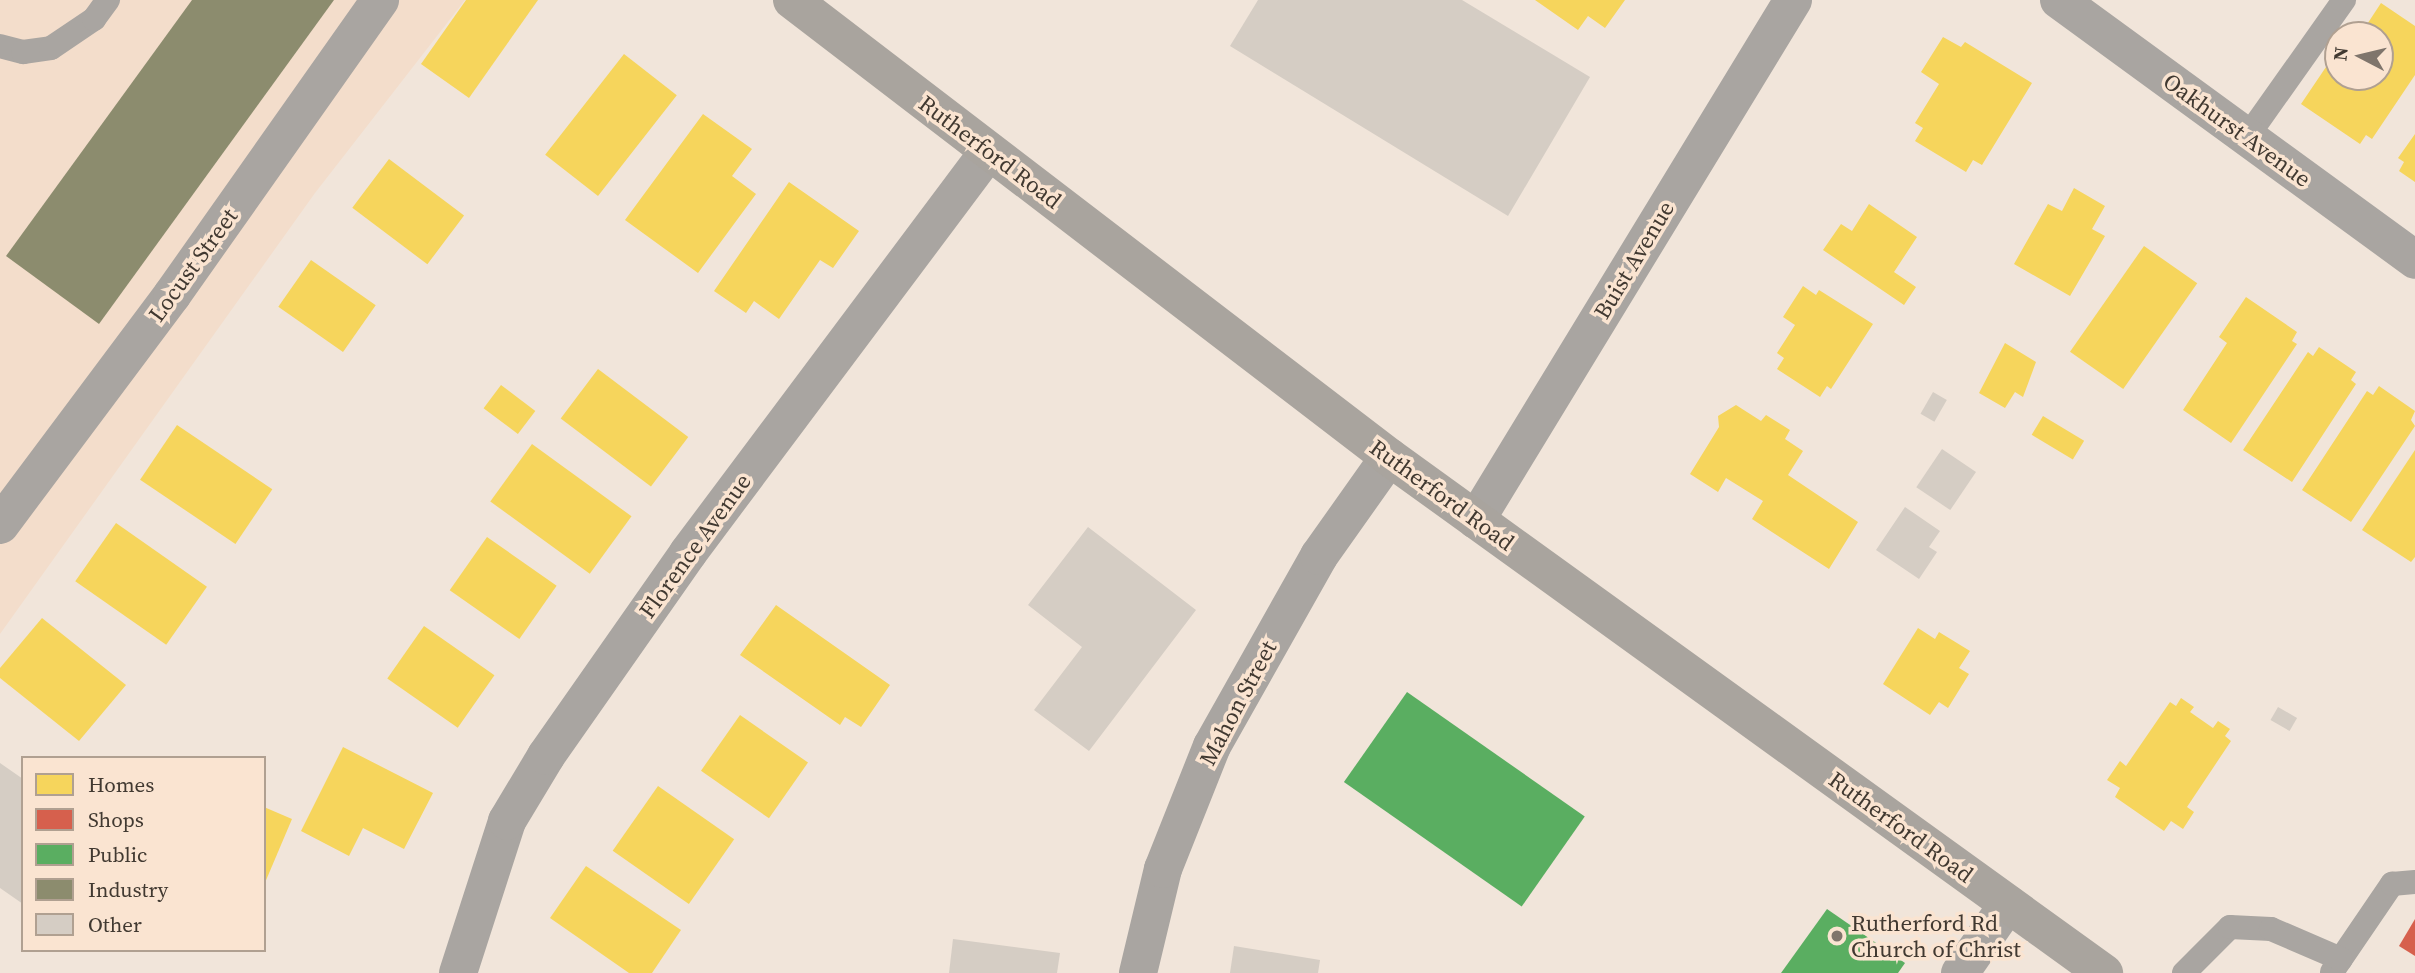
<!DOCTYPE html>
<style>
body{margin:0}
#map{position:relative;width:2415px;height:973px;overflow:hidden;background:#f1e5da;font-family:"Source Serif 4",serif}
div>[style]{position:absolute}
.built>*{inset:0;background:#f3ddcb}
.homes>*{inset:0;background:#f6d55c;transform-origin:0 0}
.shops>*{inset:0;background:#d6604d}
.public>*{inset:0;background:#5aae61;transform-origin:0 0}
.industry>*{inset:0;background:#8c8c6e}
.building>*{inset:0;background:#d5cdc4;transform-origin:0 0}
.lane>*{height:24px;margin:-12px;padding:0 12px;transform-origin:12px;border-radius:12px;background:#a9a5a1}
.street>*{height:38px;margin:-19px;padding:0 19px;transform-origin:19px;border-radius:19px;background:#a9a5a1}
.secondary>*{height:38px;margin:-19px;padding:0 19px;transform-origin:19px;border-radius:19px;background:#a9a49e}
.dots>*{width:19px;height:19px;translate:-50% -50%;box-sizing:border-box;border:4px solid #fae4d1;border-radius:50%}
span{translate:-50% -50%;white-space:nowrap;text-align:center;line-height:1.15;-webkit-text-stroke:7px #fae4d1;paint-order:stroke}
.street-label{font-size:23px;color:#413931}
.poi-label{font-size:23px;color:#413931}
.left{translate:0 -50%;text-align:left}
.legend{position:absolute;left:21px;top:756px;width:245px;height:196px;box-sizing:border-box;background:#fae4d1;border:2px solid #b0a091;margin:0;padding:9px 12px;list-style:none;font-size:21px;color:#413931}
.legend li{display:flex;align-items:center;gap:14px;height:35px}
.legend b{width:35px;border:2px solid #b0a091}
.north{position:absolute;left:2324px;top:21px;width:70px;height:70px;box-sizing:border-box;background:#fae4d1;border:2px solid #b0a091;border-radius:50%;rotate:277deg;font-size:19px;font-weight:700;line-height:28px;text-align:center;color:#413931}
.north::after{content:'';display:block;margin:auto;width:24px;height:32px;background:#7f756c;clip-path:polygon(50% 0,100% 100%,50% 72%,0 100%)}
</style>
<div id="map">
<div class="built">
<div style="clip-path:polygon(0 0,465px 0,315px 193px,0 634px)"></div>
</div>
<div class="homes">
<div style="clip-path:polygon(466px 0,538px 0,469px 98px,421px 64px)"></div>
<div style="clip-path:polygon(1535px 0,1625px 0,1605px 28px,1588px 16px,1578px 30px)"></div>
<div style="clip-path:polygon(2381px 3px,2415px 26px,2415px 75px,2372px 139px,2366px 135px,2360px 144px,2301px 104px,2326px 67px,2334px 74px,2338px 67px,2338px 77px,2380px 77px,2380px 35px,2360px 35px)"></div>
<div style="clip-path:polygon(1943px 37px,1961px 47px,1965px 42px,2032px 83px,1982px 165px,1973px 160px,1966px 172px,1915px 141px,1923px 128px,1915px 123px,1939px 84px,1921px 72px)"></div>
<div style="left:624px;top:54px;width:67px;height:128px;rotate:38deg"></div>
<div style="clip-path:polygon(703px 114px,752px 149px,732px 176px,756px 194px,698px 273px,625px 220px)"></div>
<div style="clip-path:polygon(2415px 134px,2415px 182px,2399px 171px,2404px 162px,2398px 158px)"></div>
<div style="left:389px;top:159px;width:94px;height:61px;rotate:37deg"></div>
<div style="clip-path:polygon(789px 182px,859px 231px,833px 268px,820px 260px,779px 319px,754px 301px,746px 313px,714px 291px)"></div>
<div style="clip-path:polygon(2074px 188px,2105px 206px,2092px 229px,2105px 236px,2070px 296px,2014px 264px,2048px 204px,2062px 211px)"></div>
<div style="clip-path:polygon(1869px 204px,1917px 237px,1894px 272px,1916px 287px,1904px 305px,1823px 250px,1841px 224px,1852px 231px)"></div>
<div style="left:2144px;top:246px;width:65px;height:129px;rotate:35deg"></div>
<div style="left:311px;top:260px;width:79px;height:57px;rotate:35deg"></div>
<div style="clip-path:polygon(1803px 286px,1816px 295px,1819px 290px,1873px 324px,1831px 389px,1827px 386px,1820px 397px,1777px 369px,1784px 358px,1777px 353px,1795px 325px,1783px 317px)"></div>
<div style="clip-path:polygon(2246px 297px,2297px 332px,2292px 341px,2297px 344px,2231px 443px,2183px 410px,2227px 343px,2219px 337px)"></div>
<div style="clip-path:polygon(2005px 343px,2036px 362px,2023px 397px,2015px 392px,2005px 408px,1979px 393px)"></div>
<div style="clip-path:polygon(2319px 347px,2356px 372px,2351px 380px,2356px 384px,2292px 482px,2243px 450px,2308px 352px,2313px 356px)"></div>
<div style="left:598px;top:369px;width:113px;height:62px;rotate:37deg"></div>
<div style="left:501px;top:385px;width:43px;height:29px;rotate:37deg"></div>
<div style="clip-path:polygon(2379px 386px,2415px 411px,2411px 420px,2415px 426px,2351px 522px,2302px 490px,2367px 391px,2373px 395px)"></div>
<div style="clip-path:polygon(1736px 405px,1761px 421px,1766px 415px,1790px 430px,1785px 439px,1803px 451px,1788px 475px,1858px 522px,1829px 569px,1752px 519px,1763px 501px,1726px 478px,1718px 492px,1690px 474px,1719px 427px,1718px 416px)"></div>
<div style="left:2043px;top:416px;width:48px;height:22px;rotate:31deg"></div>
<div style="left:177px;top:425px;width:115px;height:66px;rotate:34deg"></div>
<div style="left:532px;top:444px;width:123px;height:71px;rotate:36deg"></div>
<div style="clip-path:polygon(2415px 450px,2415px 557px,2411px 562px,2362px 530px)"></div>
<div style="left:116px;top:523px;width:111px;height:71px;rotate:35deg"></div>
<div style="left:487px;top:537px;width:85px;height:65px;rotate:35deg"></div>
<div style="clip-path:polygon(776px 605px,890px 685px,861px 727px,845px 717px,840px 725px,740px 655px)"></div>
<div style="clip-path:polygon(42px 618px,126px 685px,79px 741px,0 678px,0 668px)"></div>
<div style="left:424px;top:626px;width:86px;height:64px;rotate:35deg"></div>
<div style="clip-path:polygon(1918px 628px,1935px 639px,1939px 632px,1970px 651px,1959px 668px,1969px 674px,1948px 708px,1939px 702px,1930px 715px,1883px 684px)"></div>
<div style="clip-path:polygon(2181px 698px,2194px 707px,2190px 712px,2213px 728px,2218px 721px,2230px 729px,2225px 736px,2231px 741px,2187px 807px,2194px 812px,2183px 829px,2171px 821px,2164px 831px,2115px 797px,2120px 788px,2107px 780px,2120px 761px,2126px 766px,2170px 702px,2176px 706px)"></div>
<div style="left:740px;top:715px;width:83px;height:68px;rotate:35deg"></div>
<div style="clip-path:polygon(343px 747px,433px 793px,404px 849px,363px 828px,349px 856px,301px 831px)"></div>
<div style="left:658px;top:786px;width:93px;height:79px;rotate:35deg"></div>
<div style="clip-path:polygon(264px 807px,292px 819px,264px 885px)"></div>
<div style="clip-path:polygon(586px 866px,681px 930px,652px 973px,629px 973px,550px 918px)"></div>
</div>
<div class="shops">
<div style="clip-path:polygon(2415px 919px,2415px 956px,2399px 946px)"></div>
</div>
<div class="public">
<div style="left:1407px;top:692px;width:217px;height:110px;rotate:35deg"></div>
<div style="clip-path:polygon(1827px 909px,1905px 963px,1898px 973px,1781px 973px)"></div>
</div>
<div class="industry">
<div style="clip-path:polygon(192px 0,334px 0,99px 324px,6px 256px)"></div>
</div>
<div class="building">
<div style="clip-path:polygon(1258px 0,1462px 0,1590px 77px,1508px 216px,1230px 46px)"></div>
<div style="left:1933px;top:392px;width:16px;height:25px;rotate:30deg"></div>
<div style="left:1942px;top:449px;width:41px;height:46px;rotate:34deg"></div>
<div style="clip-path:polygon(1905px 507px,1940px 531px,1929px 547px,1937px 552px,1919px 579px,1876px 550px)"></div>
<div style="clip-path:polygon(1088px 527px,1196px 610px,1089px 751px,1034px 710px,1082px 647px,1028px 605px)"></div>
<div style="left:2278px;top:707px;width:22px;height:15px;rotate:30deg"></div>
<div style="clip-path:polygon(0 763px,23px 779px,23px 904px,0 888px)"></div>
<div style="clip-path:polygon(953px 939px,1060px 953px,1057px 973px,949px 973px)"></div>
<div style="clip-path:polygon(1234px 946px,1320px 960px,1318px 973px,1230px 973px)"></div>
</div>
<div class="lane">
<div style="left:0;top:46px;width:24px;rotate:15deg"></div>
<div style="left:23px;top:52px;width:28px;rotate:-8deg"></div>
<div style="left:51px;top:48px;width:52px;rotate:-34deg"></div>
<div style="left:94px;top:19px;width:24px;rotate:-54deg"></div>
<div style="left:2247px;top:137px;width:168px;rotate:-54.7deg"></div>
<div style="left:2332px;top:972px;width:107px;rotate:-55.7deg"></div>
<div style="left:2392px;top:884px;width:23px;rotate:-5deg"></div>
<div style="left:2184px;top:973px;width:65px;rotate:-45deg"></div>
<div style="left:2230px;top:927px;width:41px;rotate:2.8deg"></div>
<div style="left:2271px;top:929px;width:76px;rotate:23.2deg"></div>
</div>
<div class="street">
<div style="left:2059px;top:0;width:441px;rotate:36.1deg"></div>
<div style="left:1476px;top:520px;width:609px;rotate:-58.63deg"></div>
<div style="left:0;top:525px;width:287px;rotate:-53.2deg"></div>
<div style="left:172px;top:295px;width:361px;rotate:-54.8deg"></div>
<div style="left:458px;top:973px;width:160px;rotate:-72.1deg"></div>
<div style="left:507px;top:821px;width:76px;rotate:-59deg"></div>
<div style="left:546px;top:756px;width:248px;rotate:-55deg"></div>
<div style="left:688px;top:553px;width:502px;rotate:-53.18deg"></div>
<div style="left:1138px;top:973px;width:107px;rotate:-76.5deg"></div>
<div style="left:1163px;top:869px;width:132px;rotate:-68.3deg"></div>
<div style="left:1212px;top:746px;width:218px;rotate:-60.6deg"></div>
<div style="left:1319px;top:556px;width:121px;rotate:-54.7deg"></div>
<div style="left:1960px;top:973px;width:84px;rotate:-55.2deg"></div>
</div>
<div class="secondary">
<div style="left:792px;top:0;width:752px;rotate:37.43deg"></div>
<div style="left:1389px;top:457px;width:882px;rotate:35.82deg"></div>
</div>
<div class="dots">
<div style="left:1837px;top:936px;background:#7f756c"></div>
</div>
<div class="street-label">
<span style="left:2237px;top:130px;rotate:36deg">Oakhurst Avenue</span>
<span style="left:990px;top:152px;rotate:37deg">Rutherford Road</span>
<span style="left:1634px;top:260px;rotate:-59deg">Buist Avenue</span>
<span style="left:193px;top:265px;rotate:-54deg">Locust Street</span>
<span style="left:1442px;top:495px;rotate:36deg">Rutherford Road</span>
<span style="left:695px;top:546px;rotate:-54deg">Florence Avenue</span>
<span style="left:1238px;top:703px;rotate:-62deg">Mahon Street</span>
<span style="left:1901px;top:827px;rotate:36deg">Rutherford Road</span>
</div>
<div class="poi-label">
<span class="left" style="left:1851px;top:936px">Rutherford Rd<br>Church of Christ</span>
</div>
<ul class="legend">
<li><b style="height:19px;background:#f6d55c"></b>Homes</li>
<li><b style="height:19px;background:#d6604d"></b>Shops</li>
<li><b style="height:19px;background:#5aae61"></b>Public</li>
<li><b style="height:19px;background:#8c8c6e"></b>Industry</li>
<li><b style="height:19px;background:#d5cdc4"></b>Other</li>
</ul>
<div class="north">N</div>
</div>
